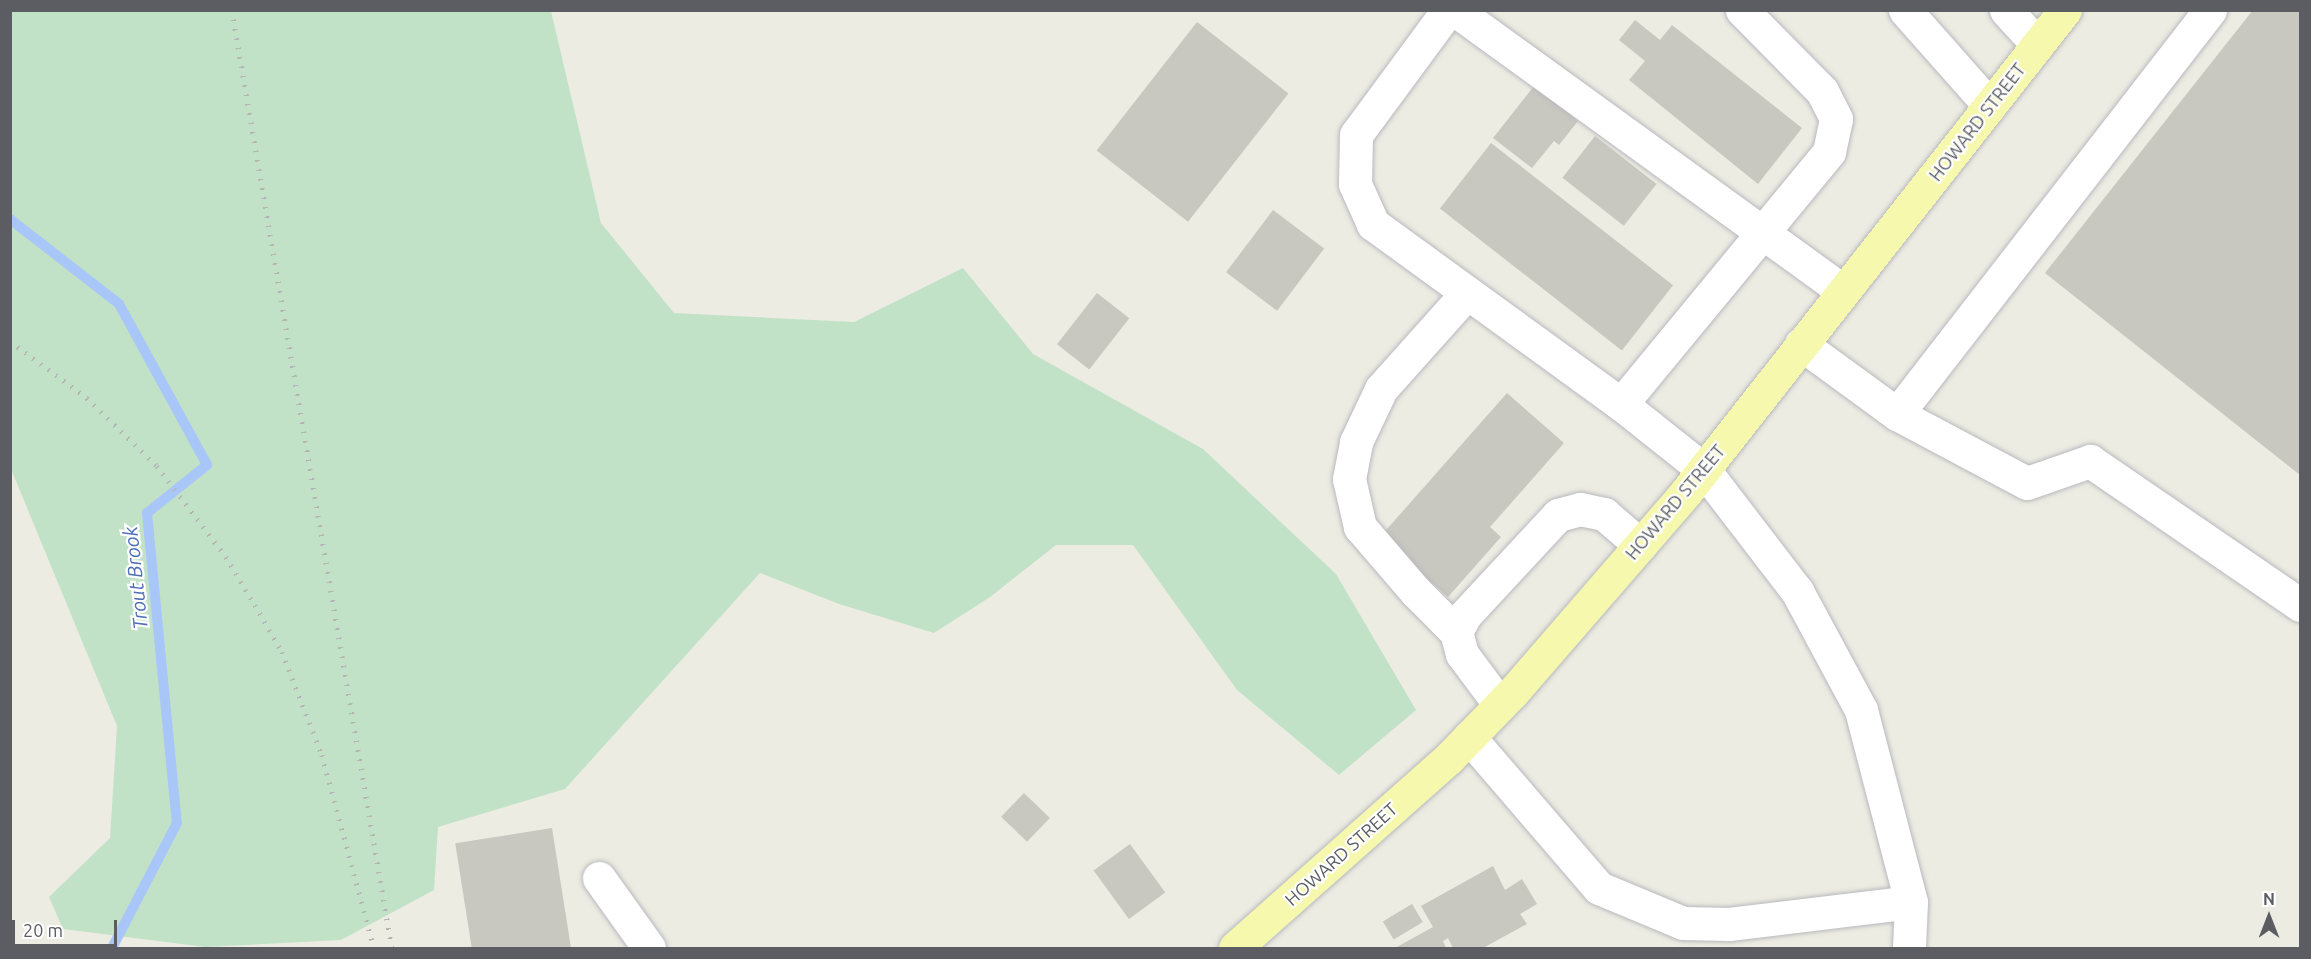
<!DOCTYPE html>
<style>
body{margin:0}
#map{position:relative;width:2311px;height:959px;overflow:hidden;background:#edece3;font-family:Ubuntu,sans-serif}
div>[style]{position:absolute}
.green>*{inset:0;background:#c2e2c8}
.stream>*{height:10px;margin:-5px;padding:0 5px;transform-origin:5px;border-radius:5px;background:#a8c6f8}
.building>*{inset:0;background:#c8c7c0;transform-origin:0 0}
.roads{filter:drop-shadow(0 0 2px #b8b9be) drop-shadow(0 0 2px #b8b9be)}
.minor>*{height:33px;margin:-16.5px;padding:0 16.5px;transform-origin:16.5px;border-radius:16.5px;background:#fff}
.major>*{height:33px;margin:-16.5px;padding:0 16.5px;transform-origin:16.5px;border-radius:16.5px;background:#f6f8ad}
.rail>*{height:4.5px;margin-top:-2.25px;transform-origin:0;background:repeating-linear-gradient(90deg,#b4b4b5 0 1.5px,transparent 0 9.5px)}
span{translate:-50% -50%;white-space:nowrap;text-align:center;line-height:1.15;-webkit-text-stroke:4.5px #fff;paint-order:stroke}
.street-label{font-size:18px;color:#5b5d63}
.water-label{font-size:20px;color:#4d6db9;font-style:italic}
.frame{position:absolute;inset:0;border:12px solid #5b5d63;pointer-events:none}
.north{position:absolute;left:2239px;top:887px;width:60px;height:60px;-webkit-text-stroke:4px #fff;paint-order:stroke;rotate:0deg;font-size:16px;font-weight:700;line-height:24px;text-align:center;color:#5b5d63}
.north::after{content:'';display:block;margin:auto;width:21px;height:27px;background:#5b5d63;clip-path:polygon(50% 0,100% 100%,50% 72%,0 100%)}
.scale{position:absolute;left:12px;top:920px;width:105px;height:27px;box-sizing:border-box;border:3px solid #5b5d63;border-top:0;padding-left:8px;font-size:18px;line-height:21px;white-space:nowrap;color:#5b5d63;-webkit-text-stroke:4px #fff;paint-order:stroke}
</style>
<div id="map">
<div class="green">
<div style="clip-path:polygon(10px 11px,551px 11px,601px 223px,674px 313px,854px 322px,963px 268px,1033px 354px,1203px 449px,1336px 574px,1416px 710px,1339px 775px,1237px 690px,1133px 545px,1056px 545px,990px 597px,934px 633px,839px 604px,760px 573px,565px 789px,438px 827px,434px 890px,341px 940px,205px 947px,63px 929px,49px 897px,110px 838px,117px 726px,11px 469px)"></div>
</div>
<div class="stream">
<div style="left:10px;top:219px;width:138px;rotate:37.9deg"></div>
<div style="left:119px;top:304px;width:183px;rotate:61.3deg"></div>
<div style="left:207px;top:465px;width:77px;rotate:141.3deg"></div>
<div style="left:147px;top:513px;width:311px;rotate:84.5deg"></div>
<div style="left:177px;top:823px;width:141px;rotate:117.5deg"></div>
</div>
<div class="building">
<div style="clip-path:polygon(2253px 10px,2300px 10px,2300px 475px,2045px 273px)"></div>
<div style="clip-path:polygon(1635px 20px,1660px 40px,1672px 25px,1802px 128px,1758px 184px,1629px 80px,1645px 61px,1619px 40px)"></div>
<div style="left:1197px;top:22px;width:116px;height:163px;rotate:38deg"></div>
<div style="clip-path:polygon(1534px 86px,1578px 121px,1559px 145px,1554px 141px,1532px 168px,1493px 138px)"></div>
<div style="left:1595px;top:136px;width:78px;height:53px;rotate:38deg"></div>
<div style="left:1491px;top:143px;width:231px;height:83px;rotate:38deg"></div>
<div style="left:1273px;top:210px;width:64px;height:78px;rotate:37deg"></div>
<div style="left:1097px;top:293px;width:41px;height:65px;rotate:38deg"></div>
<div style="clip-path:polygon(1507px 393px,1564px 443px,1490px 527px,1501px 537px,1448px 597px,1380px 537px)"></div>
<div style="left:1024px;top:793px;width:36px;height:33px;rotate:44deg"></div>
<div style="left:552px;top:828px;width:121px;height:98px;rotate:81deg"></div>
<div style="left:1130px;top:844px;width:60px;height:45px;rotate:54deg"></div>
<div style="clip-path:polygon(1493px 866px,1505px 890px,1522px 879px,1537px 904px,1520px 914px,1527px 924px,1483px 948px,1453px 948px,1448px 938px,1443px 941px,1446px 948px,1395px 948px,1433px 927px,1421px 906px)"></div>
<div style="left:1412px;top:904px;width:21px;height:34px;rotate:59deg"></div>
</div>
<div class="roads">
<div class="minor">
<div style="left:1448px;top:10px;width:155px;rotate:126.4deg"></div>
<div style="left:1356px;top:135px;width:49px;rotate:91.2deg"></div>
<div style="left:1355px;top:184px;width:44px;rotate:65.8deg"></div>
<div style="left:1373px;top:224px;width:306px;rotate:36deg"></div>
<div style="left:1455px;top:10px;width:479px;rotate:35.9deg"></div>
<div style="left:1742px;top:10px;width:114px;rotate:45.4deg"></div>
<div style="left:1822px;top:91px;width:31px;rotate:63deg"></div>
<div style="left:1836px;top:119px;width:34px;rotate:102deg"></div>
<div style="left:1829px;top:152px;width:327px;rotate:129.5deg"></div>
<div style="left:1621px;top:404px;width:106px;rotate:38.5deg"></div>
<div style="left:1704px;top:470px;width:153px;rotate:52.5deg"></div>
<div style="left:1797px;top:591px;width:135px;rotate:61.7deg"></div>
<div style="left:1861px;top:710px;width:198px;rotate:75.4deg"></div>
<div style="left:1911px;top:902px;width:46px;rotate:92.5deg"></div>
<div style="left:1905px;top:10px;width:128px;rotate:48.5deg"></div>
<div style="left:2006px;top:10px;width:47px;rotate:47.6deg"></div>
<div style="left:1801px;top:344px;width:119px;rotate:36.1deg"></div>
<div style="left:1897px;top:414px;width:147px;rotate:28deg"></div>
<div style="left:2027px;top:483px;width:67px;rotate:-19.2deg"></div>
<div style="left:2090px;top:461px;width:255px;rotate:34.4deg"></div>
<div style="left:1897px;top:414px;width:511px;rotate:-52.23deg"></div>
<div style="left:1456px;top:632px;width:57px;rotate:-135deg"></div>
<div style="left:1416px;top:592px;width:86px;rotate:-130.7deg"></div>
<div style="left:1360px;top:527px;width:49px;rotate:-102.9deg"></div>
<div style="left:1349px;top:479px;width:38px;rotate:-79deg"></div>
<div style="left:1356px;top:442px;width:59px;rotate:-64.7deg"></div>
<div style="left:1381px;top:389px;width:126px;rotate:-48.2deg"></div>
<div style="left:1500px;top:705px;width:64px;rotate:-126.7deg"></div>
<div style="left:1462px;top:654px;width:23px;rotate:-105deg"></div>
<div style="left:1456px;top:632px;width:19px;rotate:-62deg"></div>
<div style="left:1465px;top:615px;width:137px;rotate:-47.1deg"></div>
<div style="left:1558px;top:515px;width:23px;rotate:-15deg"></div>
<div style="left:1580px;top:509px;width:25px;rotate:12deg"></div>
<div style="left:1604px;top:514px;width:48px;rotate:40.7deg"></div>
<div style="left:1469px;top:737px;width:199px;rotate:49.3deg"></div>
<div style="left:1599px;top:888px;width:91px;rotate:22.6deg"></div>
<div style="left:1683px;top:923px;width:46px;rotate:1.2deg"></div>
<div style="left:1729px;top:924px;width:183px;rotate:-6.9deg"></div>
<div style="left:599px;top:878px;width:86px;rotate:54.5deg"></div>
</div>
<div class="major">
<div style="left:1235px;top:948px;width:286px;rotate:-41.6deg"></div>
<div style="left:1449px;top:758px;width:92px;rotate:-45.9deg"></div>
<div style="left:1513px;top:692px;width:264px;rotate:-49.1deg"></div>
<div style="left:1686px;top:492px;width:613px;rotate:-51.82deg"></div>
</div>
</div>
<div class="rail">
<div style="left:232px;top:10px;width:952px;rotate:80.32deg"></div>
<div style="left:10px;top:341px;width:96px;rotate:36.5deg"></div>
<div style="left:87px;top:398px;width:98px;rotate:44.2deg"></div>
<div style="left:157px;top:466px;width:114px;rotate:52.8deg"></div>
<div style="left:226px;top:557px;width:56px;rotate:58.9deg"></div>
<div style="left:255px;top:605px;width:54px;rotate:60.1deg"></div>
<div style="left:282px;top:652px;width:110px;rotate:68.8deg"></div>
<div style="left:322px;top:755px;width:200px;rotate:74.9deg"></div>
</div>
<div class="street-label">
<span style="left:1977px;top:122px;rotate:-52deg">HOWARD STREET</span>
<span style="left:1675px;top:502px;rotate:-50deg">HOWARD STREET</span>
<span style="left:1341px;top:854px;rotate:-42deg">HOWARD STREET</span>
</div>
<div class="water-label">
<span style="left:135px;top:578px;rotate:-96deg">Trout Brook</span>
</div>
<div class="frame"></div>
<div class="north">N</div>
<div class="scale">20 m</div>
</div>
